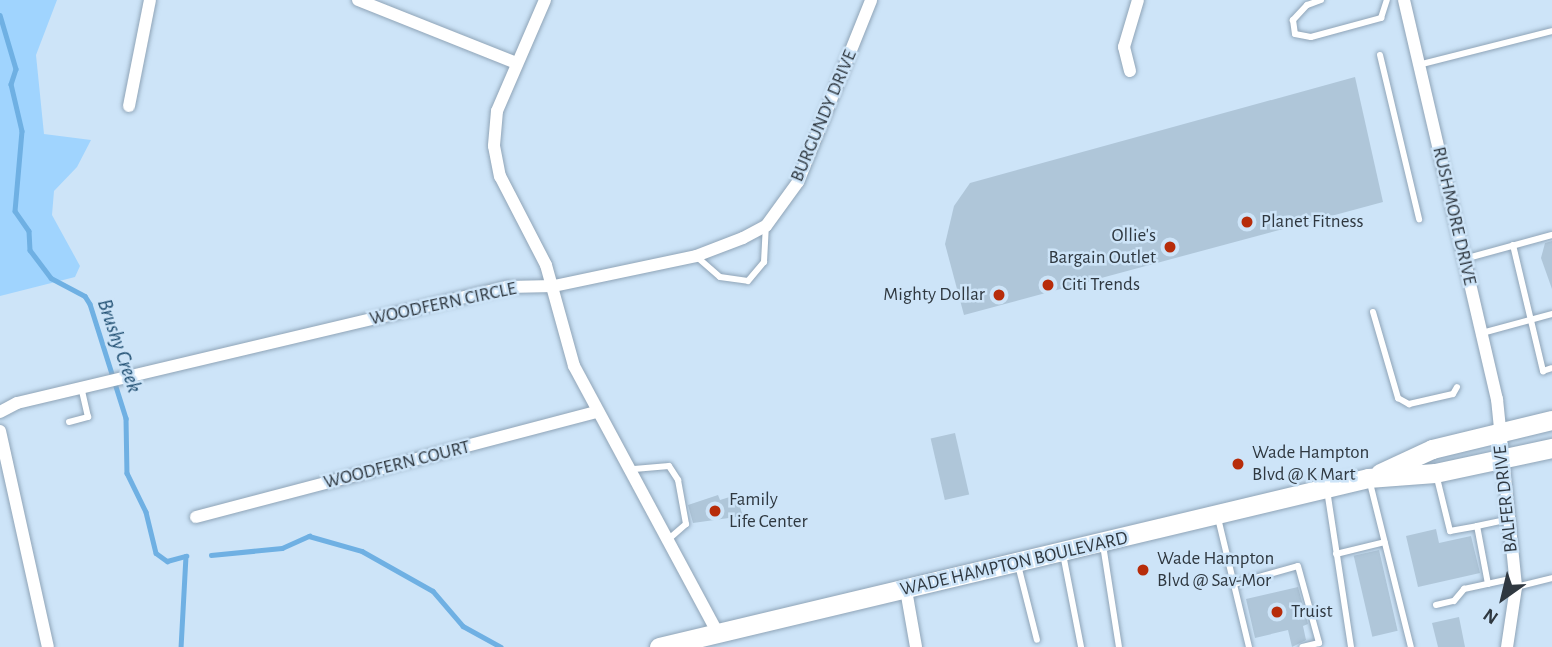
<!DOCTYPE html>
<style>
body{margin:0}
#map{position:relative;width:1552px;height:647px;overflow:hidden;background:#cde4f8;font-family:"Alegreya Sans",sans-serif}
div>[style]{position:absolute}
.green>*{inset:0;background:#a0d4fe}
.stream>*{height:4.5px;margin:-2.25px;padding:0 2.25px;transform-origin:2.25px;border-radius:2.25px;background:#6fb0e3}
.building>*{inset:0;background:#afc6d9;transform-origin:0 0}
.roads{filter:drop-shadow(0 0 2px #8fa4b7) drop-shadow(0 0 2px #8fa4b7)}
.lane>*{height:6px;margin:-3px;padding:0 3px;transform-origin:3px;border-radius:3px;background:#fff}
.street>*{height:12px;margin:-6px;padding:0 6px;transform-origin:6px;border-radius:6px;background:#fff}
.primary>*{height:19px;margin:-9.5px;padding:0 9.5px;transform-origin:9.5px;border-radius:9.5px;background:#fff}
.dots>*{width:19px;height:19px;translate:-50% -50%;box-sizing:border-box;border:4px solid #cde4f8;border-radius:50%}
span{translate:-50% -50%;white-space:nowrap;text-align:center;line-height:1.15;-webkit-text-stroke:5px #cde4f8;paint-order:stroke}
.street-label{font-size:19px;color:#2f3840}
.poi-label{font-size:19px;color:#2f3840}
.left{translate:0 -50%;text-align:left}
.right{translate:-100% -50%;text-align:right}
.water-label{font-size:21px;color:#1e4d70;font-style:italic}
.north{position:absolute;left:1468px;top:563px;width:70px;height:70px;-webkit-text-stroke:5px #cde4f8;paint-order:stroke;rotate:214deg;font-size:19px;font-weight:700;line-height:28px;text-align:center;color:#2f3840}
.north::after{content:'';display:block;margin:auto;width:24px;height:32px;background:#2f3840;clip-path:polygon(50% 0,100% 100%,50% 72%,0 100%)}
</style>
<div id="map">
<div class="green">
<div style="clip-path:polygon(0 0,57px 0,36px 55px,44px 134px,91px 140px,77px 167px,54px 191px,52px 215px,80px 266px,75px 277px,0 296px)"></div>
</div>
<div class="stream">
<div style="left:0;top:15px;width:56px;rotate:73.5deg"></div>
<div style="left:16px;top:69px;width:16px;rotate:108deg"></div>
<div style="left:11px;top:84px;width:48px;rotate:76.8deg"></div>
<div style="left:22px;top:131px;width:80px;rotate:95deg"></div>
<div style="left:15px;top:211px;width:24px;rotate:55deg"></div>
<div style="left:29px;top:231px;width:19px;rotate:87deg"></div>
<div style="left:30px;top:250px;width:35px;rotate:53deg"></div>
<div style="left:51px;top:278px;width:38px;rotate:28deg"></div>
<div style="left:85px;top:296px;width:9px;rotate:58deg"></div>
<div style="left:90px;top:304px;width:120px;rotate:72.5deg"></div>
<div style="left:126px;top:418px;width:55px;rotate:89deg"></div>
<div style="left:127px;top:473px;width:43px;rotate:64deg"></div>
<div style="left:146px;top:512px;width:42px;rotate:76.3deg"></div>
<div style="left:156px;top:553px;width:14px;rotate:36deg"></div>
<div style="left:167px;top:561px;width:20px;rotate:-15deg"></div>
<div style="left:186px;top:556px;width:91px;rotate:93.1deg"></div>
<div style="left:211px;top:555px;width:71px;rotate:-5.6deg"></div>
<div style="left:282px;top:548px;width:30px;rotate:-24deg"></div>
<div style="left:309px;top:536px;width:55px;rotate:15.8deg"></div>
<div style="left:362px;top:551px;width:81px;rotate:29.4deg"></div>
<div style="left:433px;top:591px;width:46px;rotate:49.4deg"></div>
<div style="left:463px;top:626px;width:43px;rotate:28.9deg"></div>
</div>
<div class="building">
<div style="clip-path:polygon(1355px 77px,1383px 202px,964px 315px,945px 244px,954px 206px,970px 183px)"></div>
<div style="clip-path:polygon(1552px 241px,1552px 289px,1541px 258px,1545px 243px)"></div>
<div style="left:955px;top:433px;width:63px;height:25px;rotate:77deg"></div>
<div style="clip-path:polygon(718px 495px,720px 500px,736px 495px,743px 516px,693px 523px,688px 505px)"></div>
<div style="clip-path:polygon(1436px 529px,1439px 543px,1471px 536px,1480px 573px,1418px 587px,1406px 536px)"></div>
<div style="left:1379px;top:550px;width:83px;height:26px;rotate:77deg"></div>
<div style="clip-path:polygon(1298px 587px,1308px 624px,1303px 626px,1306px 640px,1292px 647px,1288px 630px,1255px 638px,1246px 599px)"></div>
<div style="clip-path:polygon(1459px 617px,1465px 647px,1438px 647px,1432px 623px)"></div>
</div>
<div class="roads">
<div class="lane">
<div style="left:1321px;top:0;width:15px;rotate:160deg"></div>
<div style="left:1307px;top:5px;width:21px;rotate:133deg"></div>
<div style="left:1293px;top:20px;width:14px;rotate:82deg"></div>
<div style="left:1295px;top:34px;width:16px;rotate:11deg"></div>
<div style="left:1311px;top:37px;width:73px;rotate:-15.2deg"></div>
<div style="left:1381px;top:18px;width:19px;rotate:-72deg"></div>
<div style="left:1380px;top:55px;width:169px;rotate:76.6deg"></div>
<div style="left:1418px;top:65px;width:138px;rotate:-14.2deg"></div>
<div style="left:1513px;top:245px;width:130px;rotate:76.6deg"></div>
<div style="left:1543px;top:371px;width:9px;rotate:-18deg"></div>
<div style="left:697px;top:257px;width:30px;rotate:41deg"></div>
<div style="left:720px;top:277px;width:28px;rotate:8deg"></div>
<div style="left:748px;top:281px;width:25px;rotate:-50deg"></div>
<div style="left:764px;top:262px;width:34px;rotate:-87deg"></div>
<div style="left:1464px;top:259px;width:91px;rotate:-15.3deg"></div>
<div style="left:1373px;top:312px;width:90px;rotate:73.8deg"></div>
<div style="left:1398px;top:398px;width:13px;rotate:29deg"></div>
<div style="left:1409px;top:404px;width:45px;rotate:-12.8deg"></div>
<div style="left:1453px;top:394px;width:8px;rotate:-60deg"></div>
<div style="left:1482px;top:333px;width:73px;rotate:-15.2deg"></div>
<div style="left:69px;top:422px;width:20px;rotate:-15deg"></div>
<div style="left:88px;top:417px;width:31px;rotate:-103deg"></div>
<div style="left:634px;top:469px;width:35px;rotate:-5deg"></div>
<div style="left:669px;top:466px;width:17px;rotate:57deg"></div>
<div style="left:678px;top:480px;width:45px;rotate:79.7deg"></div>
<div style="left:686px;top:524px;width:20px;rotate:139deg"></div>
<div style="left:1436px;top:474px;width:59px;rotate:76.2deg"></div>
<div style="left:1450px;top:531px;width:27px;rotate:-10deg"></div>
<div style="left:1369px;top:479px;width:173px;rotate:76deg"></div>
<div style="left:1327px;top:490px;width:159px;rotate:81.3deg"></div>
<div style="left:1218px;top:518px;width:133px;rotate:76.5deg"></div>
<div style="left:1103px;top:545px;width:103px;rotate:81.1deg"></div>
<div style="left:1063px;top:554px;width:95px;rotate:79deg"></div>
<div style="left:1336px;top:554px;width:50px;rotate:-13.8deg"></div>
<div style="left:1018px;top:565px;width:77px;rotate:75.8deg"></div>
<div style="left:1234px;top:584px;width:66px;rotate:-15.7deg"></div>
<div style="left:1298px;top:566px;width:80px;rotate:74.7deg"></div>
<div style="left:1319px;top:643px;width:17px;rotate:167deg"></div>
<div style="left:1488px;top:584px;width:59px;rotate:-100.7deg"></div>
<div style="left:1477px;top:526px;width:33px;rotate:-12deg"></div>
<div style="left:1516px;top:587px;width:37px;rotate:-14deg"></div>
<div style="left:1436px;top:605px;width:18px;rotate:-13deg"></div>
<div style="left:1454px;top:601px;width:16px;rotate:-50deg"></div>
<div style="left:1464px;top:589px;width:52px;rotate:-12.2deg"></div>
</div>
<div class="street">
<div style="left:358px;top:0;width:170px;rotate:21.7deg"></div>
<div style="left:545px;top:0;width:121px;rotate:113.4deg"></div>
<div style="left:497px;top:111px;width:35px;rotate:95deg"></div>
<div style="left:494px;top:146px;width:31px;rotate:79deg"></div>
<div style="left:500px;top:176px;width:100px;rotate:62.7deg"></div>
<div style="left:546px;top:265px;width:105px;rotate:74.5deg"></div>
<div style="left:574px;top:366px;width:303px;rotate:61.7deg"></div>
<div style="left:1404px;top:0;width:410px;rotate:76.9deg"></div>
<div style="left:1497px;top:399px;width:189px;rotate:84.2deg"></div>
<div style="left:1516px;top:587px;width:61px;rotate:98.5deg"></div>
<div style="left:1130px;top:71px;width:25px;rotate:-104deg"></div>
<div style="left:1124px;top:47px;width:49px;rotate:-73.4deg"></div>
<div style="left:129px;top:106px;width:108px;rotate:-78.8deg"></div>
<div style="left:0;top:412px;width:19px;rotate:-28deg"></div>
<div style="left:17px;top:403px;width:504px;rotate:-13.32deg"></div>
<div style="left:507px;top:287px;width:47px;rotate:-1.2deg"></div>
<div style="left:554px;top:286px;width:145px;rotate:-11.9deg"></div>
<div style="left:696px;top:256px;width:50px;rotate:-21deg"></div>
<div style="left:743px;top:238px;width:26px;rotate:-28deg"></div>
<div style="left:766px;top:226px;width:54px;rotate:-54deg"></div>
<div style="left:798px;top:182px;width:196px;rotate:-68.1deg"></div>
<div style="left:0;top:431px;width:221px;rotate:77.5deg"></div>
<div style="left:196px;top:517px;width:415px;rotate:-14.7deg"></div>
<div style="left:906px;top:590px;width:58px;rotate:80deg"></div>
</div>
<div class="primary">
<div style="left:1380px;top:473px;width:57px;rotate:-24.8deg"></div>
<div style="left:1432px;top:449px;width:123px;rotate:-13.6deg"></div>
<div style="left:659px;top:647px;width:729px;rotate:-13.41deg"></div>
<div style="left:1368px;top:478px;width:67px;rotate:-4.3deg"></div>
<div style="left:1435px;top:473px;width:120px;rotate:-12.1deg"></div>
</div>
</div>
<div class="dots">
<div style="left:1247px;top:222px;background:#b72c0a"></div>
<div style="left:1170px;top:247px;background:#b72c0a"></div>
<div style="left:1048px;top:285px;background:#b72c0a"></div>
<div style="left:999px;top:295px;background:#b72c0a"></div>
<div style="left:1238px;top:464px;background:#b72c0a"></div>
<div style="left:715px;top:511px;background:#b72c0a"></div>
<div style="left:1143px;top:570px;background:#b72c0a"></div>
<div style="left:1277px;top:612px;background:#b72c0a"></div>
</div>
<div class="street-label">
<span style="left:824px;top:116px;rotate:-67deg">BURGUNDY DRIVE</span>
<span style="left:1454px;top:216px;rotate:77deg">RUSHMORE DRIVE</span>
<span style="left:443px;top:304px;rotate:-12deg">WOODFERN CIRCLE</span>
<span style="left:397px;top:465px;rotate:-14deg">WOODFERN COURT</span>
<span style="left:1506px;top:499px;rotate:-96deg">BALFER DRIVE</span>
<span style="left:1014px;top:564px;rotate:-13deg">WADE HAMPTON BOULEVARD</span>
</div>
<div class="poi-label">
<span class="left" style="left:1261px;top:222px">Planet Fitness</span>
<span class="right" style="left:1156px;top:247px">Ollie's<br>Bargain Outlet</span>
<span class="left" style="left:1062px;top:285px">Citi Trends</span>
<span class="right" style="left:985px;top:295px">Mighty Dollar</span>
<span class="left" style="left:1252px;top:464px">Wade Hampton<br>Blvd @ K Mart</span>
<span class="left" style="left:729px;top:511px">Family<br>Life Center</span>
<span class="left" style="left:1157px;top:570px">Wade Hampton<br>Blvd @ Sav-Mor</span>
<span class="left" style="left:1291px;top:612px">Truist</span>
</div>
<div class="water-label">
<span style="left:119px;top:346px;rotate:71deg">Brushy Creek</span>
</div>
<div class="north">N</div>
</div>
